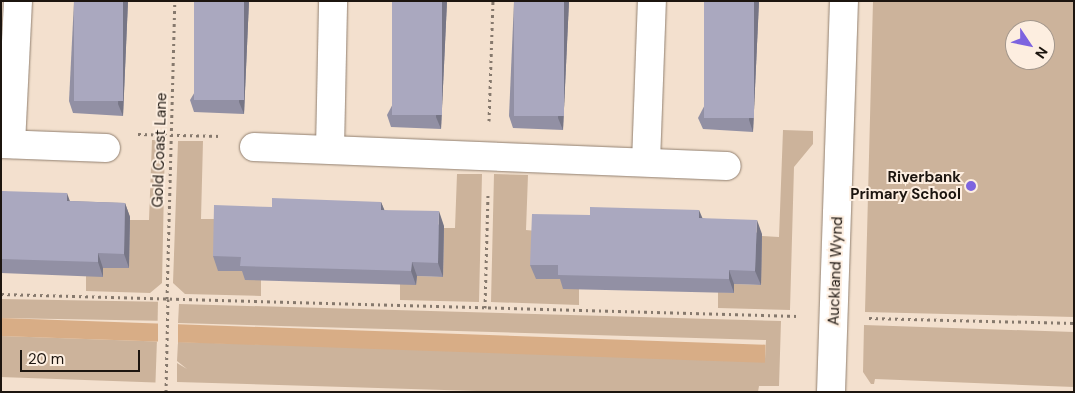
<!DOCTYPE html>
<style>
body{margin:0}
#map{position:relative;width:1075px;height:393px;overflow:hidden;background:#f3e0ce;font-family:"DM Sans",sans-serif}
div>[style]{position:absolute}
.green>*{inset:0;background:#ccb39b;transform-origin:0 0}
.water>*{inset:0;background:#d8ad86;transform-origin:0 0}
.pier>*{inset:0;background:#f3e0ce;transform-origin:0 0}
.path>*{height:3px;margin-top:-1.5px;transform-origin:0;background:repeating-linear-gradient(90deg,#86796d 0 2.5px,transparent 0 6.5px)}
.roads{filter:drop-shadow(0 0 1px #928070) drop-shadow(0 0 1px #928070)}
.minor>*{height:28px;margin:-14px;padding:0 14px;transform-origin:14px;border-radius:14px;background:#fff}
.wall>*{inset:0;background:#9290a4}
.shaded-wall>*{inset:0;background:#777686}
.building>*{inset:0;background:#aaa8bf;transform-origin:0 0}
.dots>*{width:14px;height:14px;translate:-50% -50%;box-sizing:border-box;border:2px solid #fdeee0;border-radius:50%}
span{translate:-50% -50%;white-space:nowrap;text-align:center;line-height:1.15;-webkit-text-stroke:4px #fdeee0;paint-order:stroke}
.street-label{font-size:15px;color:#1c150f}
.poi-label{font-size:15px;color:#1c150f;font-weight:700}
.right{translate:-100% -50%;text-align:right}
.frame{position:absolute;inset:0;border:2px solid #1c150f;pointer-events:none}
.north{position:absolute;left:1005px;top:20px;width:50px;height:50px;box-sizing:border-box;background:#fdeee0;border:1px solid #a3978c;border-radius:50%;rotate:124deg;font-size:14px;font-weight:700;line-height:20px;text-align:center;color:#1c150f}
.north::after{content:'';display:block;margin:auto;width:18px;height:22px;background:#7d64df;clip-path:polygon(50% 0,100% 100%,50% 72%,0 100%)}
.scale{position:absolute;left:20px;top:350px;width:120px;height:22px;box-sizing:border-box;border:2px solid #1c150f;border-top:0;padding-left:6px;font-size:15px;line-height:18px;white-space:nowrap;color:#1c150f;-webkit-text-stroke:4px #fdeee0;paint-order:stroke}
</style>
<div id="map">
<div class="green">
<div style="clip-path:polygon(evenodd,873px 1px,1074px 1px,1074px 317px,865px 312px,873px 1px,1015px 30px,1045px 30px,1045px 60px,1015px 60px,1015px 30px)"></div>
<div style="clip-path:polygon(783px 130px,813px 131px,813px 144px,794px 167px,790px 310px,718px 308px,718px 292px,734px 293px,734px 284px,760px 285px,762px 236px,779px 237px)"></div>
<div style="clip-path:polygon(152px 140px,165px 140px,162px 283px,150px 293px,86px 291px,86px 275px,103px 268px,129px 268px,130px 220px,149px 220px)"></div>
<div style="clip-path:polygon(178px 141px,203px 141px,201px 219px,220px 219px,246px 271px,261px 280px,261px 296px,185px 294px,173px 283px)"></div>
<div style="clip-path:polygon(457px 174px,482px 174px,479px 302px,400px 300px,400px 284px,416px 284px,417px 276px,443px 277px,444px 228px,455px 228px)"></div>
<div style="clip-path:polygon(494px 174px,528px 175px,526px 230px,537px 231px,563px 280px,579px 289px,579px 305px,491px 302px)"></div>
<div style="left:1px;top:299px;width:157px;height:19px;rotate:1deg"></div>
<div style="clip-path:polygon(179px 304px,781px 321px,779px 386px,759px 386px,758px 392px,511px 392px,177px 382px,177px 363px,187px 369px,177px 361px,178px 342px,765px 359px,766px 340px,178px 323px)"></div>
<div style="clip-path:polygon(864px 325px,1074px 332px,1074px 387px,875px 379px,874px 384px,871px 384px,863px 372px)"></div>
<div style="left:1px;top:336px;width:156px;height:41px;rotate:2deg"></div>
</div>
<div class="water">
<div style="left:1px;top:318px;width:765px;height:18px;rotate:2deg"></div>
</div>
<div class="pier">
<div style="left:158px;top:320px;width:20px;height:24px"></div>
</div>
<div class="path">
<div style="left:489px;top:121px;width:120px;rotate:-88.1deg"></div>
<div style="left:138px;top:134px;width:83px;rotate:1.4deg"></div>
<div style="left:1px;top:294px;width:797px;rotate:1.58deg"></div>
<div style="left:167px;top:299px;width:298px;rotate:-88.5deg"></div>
<div style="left:485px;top:308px;width:116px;rotate:-88.5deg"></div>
<div style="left:869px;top:318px;width:205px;rotate:1.4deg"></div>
<div style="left:166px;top:392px;width:93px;rotate:-88.8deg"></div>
</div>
<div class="roads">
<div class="minor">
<div style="left:1px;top:144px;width:105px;rotate:2.2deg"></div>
<div style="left:11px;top:144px;width:143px;rotate:-87.2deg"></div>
<div style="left:254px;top:147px;width:473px;rotate:2.3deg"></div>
<div style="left:330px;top:149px;width:148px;rotate:-88.8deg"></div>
<div style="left:646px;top:162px;width:161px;rotate:-87.9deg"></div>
<div style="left:831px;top:392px;width:391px;rotate:-88.1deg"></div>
</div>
</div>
<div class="wall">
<div style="clip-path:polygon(74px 1px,128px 1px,123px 116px,73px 113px,69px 101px)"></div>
<div style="clip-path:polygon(249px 1px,244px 114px,194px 112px,190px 100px)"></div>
<div style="clip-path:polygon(447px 1px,441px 129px,391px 127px,387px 115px)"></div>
<div style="clip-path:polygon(514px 1px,569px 1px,563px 130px,513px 128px,509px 116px)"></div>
<div style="clip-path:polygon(759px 1px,753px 132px,703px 129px,698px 118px)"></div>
<div style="clip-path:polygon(1px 191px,70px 201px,125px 203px,130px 217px,129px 268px,103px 268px,103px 277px,1px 273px)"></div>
<div style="clip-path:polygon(381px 202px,384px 210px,444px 226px,443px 277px,417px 276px,416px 285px,245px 280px,242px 271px,218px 271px,213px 256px,272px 207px)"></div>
<div style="clip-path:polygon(702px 218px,762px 234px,761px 285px,734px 284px,734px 293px,563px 289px,560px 279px,536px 279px,530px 265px)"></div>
</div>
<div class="shaded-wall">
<div style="clip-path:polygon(123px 1px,128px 1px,123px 116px,118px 104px)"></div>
<div style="clip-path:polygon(244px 1px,249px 1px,244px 114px,239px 102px)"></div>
<div style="clip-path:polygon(442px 1px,447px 1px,441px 129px,436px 117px)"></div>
<div style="clip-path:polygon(564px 1px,569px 1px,563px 130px,558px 118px)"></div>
<div style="clip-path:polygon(754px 1px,759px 1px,753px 132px,749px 120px)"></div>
<div style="clip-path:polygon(67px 193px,72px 207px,67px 201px)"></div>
<div style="clip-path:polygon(381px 202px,387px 216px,381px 210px)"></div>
<div style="clip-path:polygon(125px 203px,130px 217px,129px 268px,124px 254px)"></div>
<div style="clip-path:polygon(699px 210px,705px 224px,699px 218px)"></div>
<div style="clip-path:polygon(439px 211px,444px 226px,443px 277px,438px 263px)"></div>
<div style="clip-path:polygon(757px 220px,762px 234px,761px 285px,755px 271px)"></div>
<div style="clip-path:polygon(98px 253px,103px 268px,103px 277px,98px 262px)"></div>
<div style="clip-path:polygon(412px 262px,417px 276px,416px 285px,411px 271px)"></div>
<div style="clip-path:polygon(729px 270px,734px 284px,734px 293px,729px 279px)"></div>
</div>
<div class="building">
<div style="left:74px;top:1px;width:49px;height:100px"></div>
<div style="left:194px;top:1px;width:50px;height:99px"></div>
<div style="left:392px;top:1px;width:50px;height:114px"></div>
<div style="left:514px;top:1px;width:50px;height:115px"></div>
<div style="left:704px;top:1px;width:50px;height:117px"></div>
<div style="clip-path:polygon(1px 191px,67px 193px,67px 201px,125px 203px,124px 254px,98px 253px,98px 262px,1px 259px)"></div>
<div style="clip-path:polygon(272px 198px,381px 202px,381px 210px,439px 211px,438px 263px,412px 262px,411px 271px,240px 266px,241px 257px,213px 256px,214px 205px,272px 207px)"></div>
<div style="clip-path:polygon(590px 207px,699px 210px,699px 218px,757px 220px,755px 271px,729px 270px,729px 279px,558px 275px,558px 265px,530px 265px,532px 214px,590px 215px)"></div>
</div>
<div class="dots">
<div style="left:971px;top:186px;background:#7d64df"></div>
</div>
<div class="street-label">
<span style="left:160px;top:150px;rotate:-88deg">Gold Coast Lane</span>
<span style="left:836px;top:271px;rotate:-88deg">Auckland Wynd</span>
</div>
<div class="poi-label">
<span class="right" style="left:961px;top:186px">Riverbank<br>Primary School</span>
</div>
<div class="frame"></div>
<div class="north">N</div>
<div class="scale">20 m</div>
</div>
